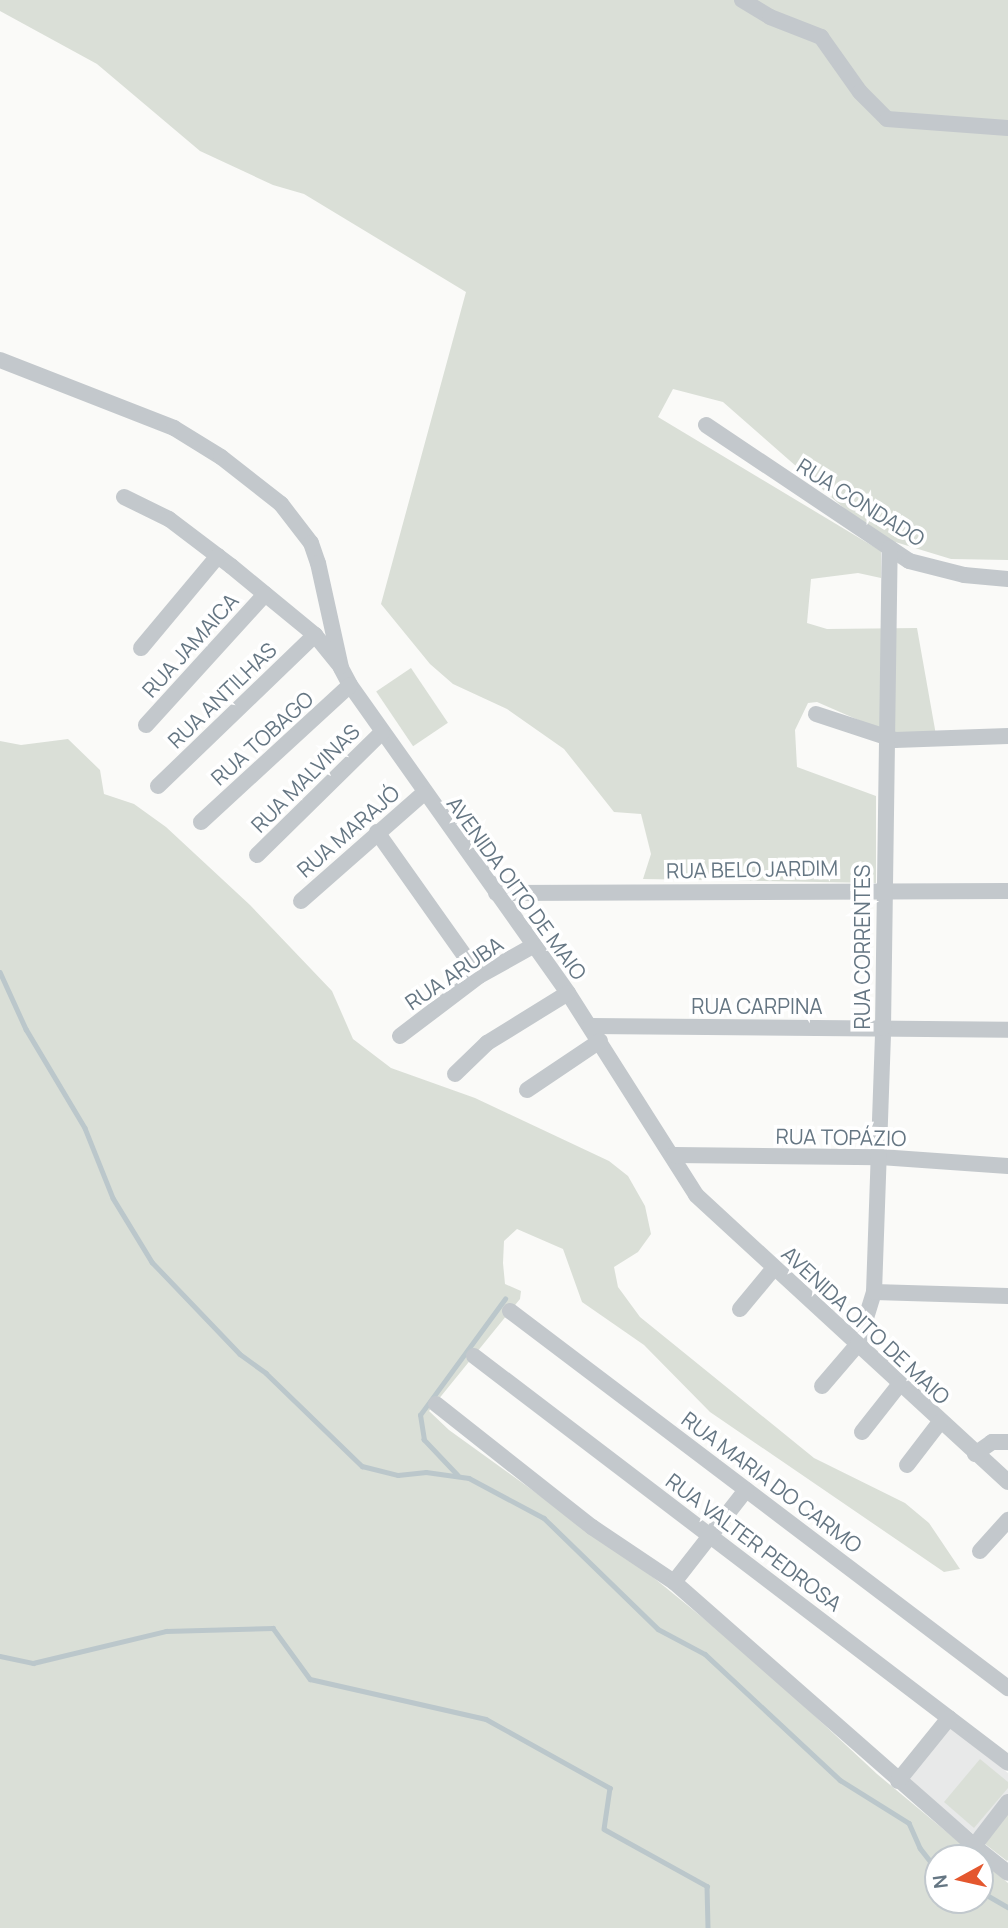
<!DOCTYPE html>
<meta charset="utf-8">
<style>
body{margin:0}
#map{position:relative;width:1008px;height:1928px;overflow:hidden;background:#fafaf8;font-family:Manrope,sans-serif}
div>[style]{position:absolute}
.built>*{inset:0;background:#e8e9e9}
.green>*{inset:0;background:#dadfd7;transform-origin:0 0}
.stream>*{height:4.5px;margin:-2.25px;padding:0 2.25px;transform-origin:2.25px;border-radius:2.25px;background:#bbc7cb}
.street>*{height:16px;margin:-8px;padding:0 8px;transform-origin:8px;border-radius:8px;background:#c3c8cc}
span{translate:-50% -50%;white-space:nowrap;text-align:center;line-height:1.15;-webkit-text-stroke:7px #fff;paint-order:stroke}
.street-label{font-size:21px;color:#657683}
.north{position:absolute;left:924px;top:1844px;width:70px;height:70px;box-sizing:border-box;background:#fff;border:2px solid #c1c8cd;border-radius:50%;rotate:262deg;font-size:19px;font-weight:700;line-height:28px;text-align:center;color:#657683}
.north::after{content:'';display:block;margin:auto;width:24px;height:32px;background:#e4572e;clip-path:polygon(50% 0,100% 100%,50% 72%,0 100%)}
</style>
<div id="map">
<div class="built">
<div style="clip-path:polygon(949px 1726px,1008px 1773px,1008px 1795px,977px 1837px,906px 1778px)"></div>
</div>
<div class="green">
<div style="clip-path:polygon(0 0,1008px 0,1008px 560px,951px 559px,892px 541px,854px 517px,723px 402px,673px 389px,658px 417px,881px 551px,881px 578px,858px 573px,811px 579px,807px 623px,827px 629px,917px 628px,936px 735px,895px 736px,817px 702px,808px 703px,795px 730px,797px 767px,876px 796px,876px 883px,643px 879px,651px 854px,641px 814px,614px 812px,564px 749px,507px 709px,453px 684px,430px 664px,381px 604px,466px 292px,304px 194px,273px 185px,200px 151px,97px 64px,0 11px)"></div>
<div style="left:411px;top:668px;width:66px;height:42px;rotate:56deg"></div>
<div style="clip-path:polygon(68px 739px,100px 770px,104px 794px,134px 804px,166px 827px,250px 905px,332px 991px,353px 1039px,391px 1068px,475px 1098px,609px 1161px,628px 1176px,645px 1206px,651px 1234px,638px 1252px,614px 1267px,618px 1287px,640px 1317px,814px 1458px,905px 1503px,929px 1523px,960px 1569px,944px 1572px,710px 1412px,644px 1345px,582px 1302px,563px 1249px,517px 1229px,504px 1241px,503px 1263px,505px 1284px,521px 1291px,520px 1299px,429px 1411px,449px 1430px,654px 1578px,757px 1662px,877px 1774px,978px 1858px,938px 1858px,938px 1900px,980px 1900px,980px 1860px,1008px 1883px,1008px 1928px,0 1928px,0 741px,21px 745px)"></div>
<div style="clip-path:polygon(980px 1759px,1008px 1782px,1008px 1788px,974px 1828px,944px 1802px)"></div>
<div style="clip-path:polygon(1008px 1813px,1008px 1860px,1007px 1861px,985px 1844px)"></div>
</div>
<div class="stream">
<div style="left:0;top:972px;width:63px;rotate:65.5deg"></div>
<div style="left:26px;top:1029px;width:115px;rotate:59.2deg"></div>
<div style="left:85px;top:1128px;width:75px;rotate:68.2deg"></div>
<div style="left:113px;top:1198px;width:75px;rotate:58.6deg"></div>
<div style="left:152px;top:1262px;width:127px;rotate:46.3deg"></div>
<div style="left:240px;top:1354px;width:32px;rotate:36deg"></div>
<div style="left:266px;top:1373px;width:134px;rotate:44.1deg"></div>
<div style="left:362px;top:1466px;width:37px;rotate:14deg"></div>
<div style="left:398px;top:1475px;width:28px;rotate:-6deg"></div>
<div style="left:426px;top:1472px;width:43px;rotate:7.9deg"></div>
<div style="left:469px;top:1478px;width:85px;rotate:28.1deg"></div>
<div style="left:544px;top:1518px;width:159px;rotate:44.2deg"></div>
<div style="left:658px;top:1629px;width:53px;rotate:28deg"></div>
<div style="left:705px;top:1654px;width:185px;rotate:43deg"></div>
<div style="left:840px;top:1780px;width:81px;rotate:31.9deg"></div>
<div style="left:909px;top:1823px;width:27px;rotate:66deg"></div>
<div style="left:920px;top:1848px;width:29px;rotate:52deg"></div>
<div style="left:458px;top:1476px;width:50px;rotate:-133.4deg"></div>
<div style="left:424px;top:1440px;width:25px;rotate:-99deg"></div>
<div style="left:420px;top:1415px;width:144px;rotate:-53.8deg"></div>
<div style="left:0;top:1656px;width:34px;rotate:12deg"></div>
<div style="left:33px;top:1663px;width:137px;rotate:-13.5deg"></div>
<div style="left:166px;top:1631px;width:107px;rotate:-1.6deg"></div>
<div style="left:273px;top:1628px;width:63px;rotate:54deg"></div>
<div style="left:310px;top:1679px;width:180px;rotate:12.8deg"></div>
<div style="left:486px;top:1719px;width:142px;rotate:29.1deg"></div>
<div style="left:610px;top:1788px;width:41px;rotate:98.3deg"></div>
<div style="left:604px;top:1829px;width:118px;rotate:29deg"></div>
<div style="left:707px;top:1886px;width:42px;rotate:88.6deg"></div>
<div style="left:980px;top:1891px;width:32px;rotate:30deg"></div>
</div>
<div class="street">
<div style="left:742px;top:0;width:33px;rotate:31deg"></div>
<div style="left:770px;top:17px;width:55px;rotate:21.4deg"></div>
<div style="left:821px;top:37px;width:67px;rotate:54.7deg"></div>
<div style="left:860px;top:92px;width:38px;rotate:45deg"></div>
<div style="left:887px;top:119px;width:121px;rotate:4.3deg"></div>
<div style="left:0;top:360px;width:187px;rotate:21.3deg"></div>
<div style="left:174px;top:428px;width:55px;rotate:31.7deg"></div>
<div style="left:221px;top:457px;width:76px;rotate:38.1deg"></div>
<div style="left:281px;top:504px;width:49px;rotate:52.4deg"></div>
<div style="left:311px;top:543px;width:21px;rotate:71deg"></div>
<div style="left:318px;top:563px;width:107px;rotate:77.6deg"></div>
<div style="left:341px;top:668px;width:19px;rotate:62deg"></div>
<div style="left:350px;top:685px;width:377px;rotate:54.7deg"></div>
<div style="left:568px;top:993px;width:239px;rotate:57.6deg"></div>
<div style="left:696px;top:1195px;width:424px;rotate:42.6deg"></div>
<div style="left:706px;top:425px;width:244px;rotate:33.8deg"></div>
<div style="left:909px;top:561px;width:57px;rotate:14.3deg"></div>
<div style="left:964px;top:575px;width:44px;rotate:5.2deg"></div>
<div style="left:124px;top:497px;width:50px;rotate:26.1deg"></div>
<div style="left:169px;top:519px;width:78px;rotate:37.2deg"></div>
<div style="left:231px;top:566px;width:109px;rotate:39.4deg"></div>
<div style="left:315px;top:635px;width:40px;rotate:51deg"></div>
<div style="left:141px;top:648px;width:120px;rotate:-50.1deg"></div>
<div style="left:816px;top:714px;width:83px;rotate:18.2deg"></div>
<div style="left:895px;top:740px;width:113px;rotate:-2deg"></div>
<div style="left:146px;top:725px;width:177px;rotate:-47.7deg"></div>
<div style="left:158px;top:786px;width:218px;rotate:-43.9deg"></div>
<div style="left:201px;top:822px;width:202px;rotate:-42.6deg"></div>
<div style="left:377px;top:832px;width:176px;rotate:54.7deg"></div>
<div style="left:257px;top:855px;width:175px;rotate:-44.5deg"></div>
<div style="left:496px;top:893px;width:512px;rotate:-0.22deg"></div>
<div style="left:301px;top:901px;width:162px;rotate:-41.3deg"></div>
<div style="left:590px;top:1026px;width:418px;rotate:0.5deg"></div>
<div style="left:400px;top:1036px;width:99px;rotate:-37.2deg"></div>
<div style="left:479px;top:976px;width:62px;rotate:-29.1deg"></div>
<div style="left:455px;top:1074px;width:45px;rotate:-44.1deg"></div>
<div style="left:487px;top:1043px;width:95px;rotate:-31.7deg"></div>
<div style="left:527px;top:1090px;width:88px;rotate:-33.9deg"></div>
<div style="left:674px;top:1155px;width:206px;rotate:0.6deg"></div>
<div style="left:880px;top:1157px;width:128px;rotate:4deg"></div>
<div style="left:874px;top:1292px;width:134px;rotate:1.7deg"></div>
<div style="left:740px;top:1309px;width:53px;rotate:-50.3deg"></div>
<div style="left:510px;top:1311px;width:625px;rotate:37.13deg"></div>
<div style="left:474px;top:1356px;width:671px;rotate:37.31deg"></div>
<div style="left:822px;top:1386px;width:55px;rotate:-49.4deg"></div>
<div style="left:858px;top:1344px;width:54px;rotate:-72.9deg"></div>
<div style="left:874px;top:1292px;width:264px;rotate:-88deg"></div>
<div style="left:883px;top:1028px;width:480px;rotate:-89.2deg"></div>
<div style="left:436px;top:1404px;width:199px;rotate:38.3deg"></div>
<div style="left:592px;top:1527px;width:99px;rotate:33.9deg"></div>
<div style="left:674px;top:1582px;width:400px;rotate:41.3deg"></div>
<div style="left:862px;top:1432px;width:60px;rotate:-51.8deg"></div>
<div style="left:975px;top:1454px;width:21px;rotate:-35deg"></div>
<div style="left:992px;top:1442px;width:16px"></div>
<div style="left:907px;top:1465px;width:54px;rotate:-52.5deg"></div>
<div style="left:980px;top:1551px;width:42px;rotate:-47.9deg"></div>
<div style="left:674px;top:1582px;width:117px;rotate:-52deg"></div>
<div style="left:898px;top:1781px;width:81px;rotate:-51deg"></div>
<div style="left:1008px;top:1802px;width:56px;rotate:127.7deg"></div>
<div style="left:974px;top:1846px;width:43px;rotate:38.5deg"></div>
</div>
<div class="street-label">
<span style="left:861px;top:502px;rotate:32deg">RUA CONDADO</span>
<span style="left:190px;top:645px;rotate:-48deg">RUA JAMAICA</span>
<span style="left:222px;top:695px;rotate:-44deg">RUA ANTILHAS</span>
<span style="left:262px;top:738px;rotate:-42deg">RUA TOBAGO</span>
<span style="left:305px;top:778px;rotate:-45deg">RUA MALVINAS</span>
<span style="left:348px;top:831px;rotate:-41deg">RUA MARAJÓ</span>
<span style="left:752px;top:869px;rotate:-1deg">RUA BELO JARDIM</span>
<span style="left:517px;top:888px;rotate:54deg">AVENIDA OITO DE MAIO</span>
<span style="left:862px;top:947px;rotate:-90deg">RUA CORRENTES</span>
<span style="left:454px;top:973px;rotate:-34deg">RUA ARUBA</span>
<span style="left:757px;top:1006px">RUA CARPINA</span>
<span style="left:841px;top:1137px;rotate:1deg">RUA TOPÁZIO</span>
<span style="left:866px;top:1325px;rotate:43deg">AVENIDA OITO DE MAIO</span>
<span style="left:772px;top:1482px;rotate:37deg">RUA MARIA DO CARMO</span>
<span style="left:754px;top:1542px;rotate:37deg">RUA VALTER PEDROSA</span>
</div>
<div class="north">N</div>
</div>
